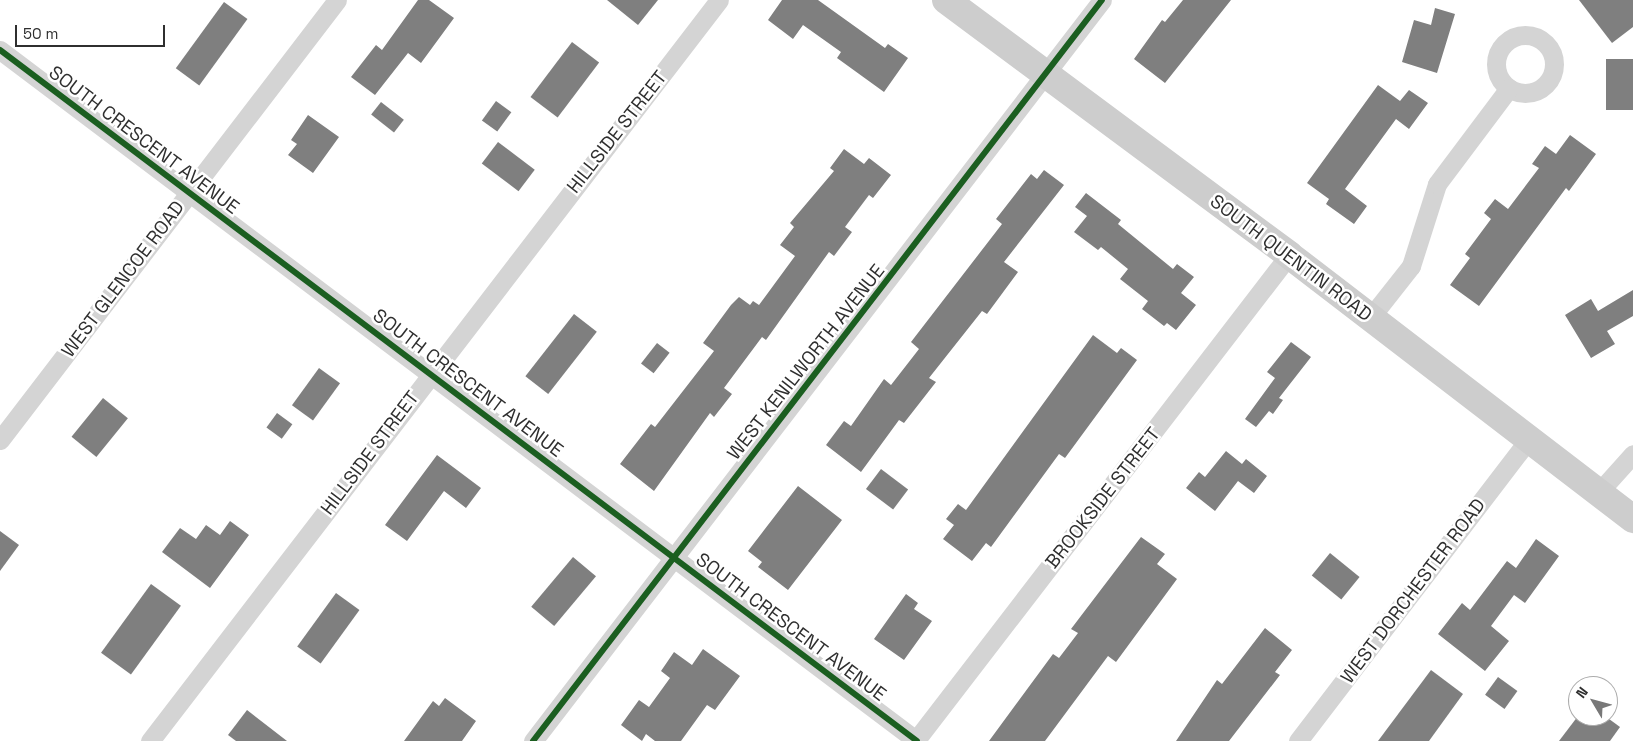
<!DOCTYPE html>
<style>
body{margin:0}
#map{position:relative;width:1633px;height:741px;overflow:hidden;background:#fff;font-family:"Space Grotesk",sans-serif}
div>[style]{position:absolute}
.building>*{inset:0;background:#7f7f7f;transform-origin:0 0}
.street>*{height:19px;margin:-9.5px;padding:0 9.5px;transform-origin:9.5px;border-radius:9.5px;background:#d4d4d4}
.street>.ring{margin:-9.5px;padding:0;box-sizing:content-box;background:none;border:19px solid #d4d4d4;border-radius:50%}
.secondary>*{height:28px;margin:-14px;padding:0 14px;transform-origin:14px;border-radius:14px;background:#cdcdcd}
.cycleway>*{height:6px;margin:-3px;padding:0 3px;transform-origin:3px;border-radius:3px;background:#1b5e20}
span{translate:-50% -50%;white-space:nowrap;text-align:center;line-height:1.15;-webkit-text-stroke:5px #fff;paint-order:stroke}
.street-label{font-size:19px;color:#2f2f2f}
.north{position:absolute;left:1568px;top:676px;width:50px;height:50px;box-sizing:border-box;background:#fff;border:1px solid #acacac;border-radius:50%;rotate:307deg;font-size:14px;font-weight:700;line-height:20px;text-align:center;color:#2f2f2f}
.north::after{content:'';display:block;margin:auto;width:18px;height:22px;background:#787878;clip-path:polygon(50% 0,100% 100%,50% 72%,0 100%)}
.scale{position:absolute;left:15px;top:25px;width:150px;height:22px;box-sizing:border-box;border:2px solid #2f2f2f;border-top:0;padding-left:6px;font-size:15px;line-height:18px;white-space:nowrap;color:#2f2f2f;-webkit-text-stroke:4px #fff;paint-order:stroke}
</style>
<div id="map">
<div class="building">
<div style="clip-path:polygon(418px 0,429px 0,454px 18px,421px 63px,408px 53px,375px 95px,351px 77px,376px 45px,382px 50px)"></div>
<div style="clip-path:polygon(607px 0,658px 0,638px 25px)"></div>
<div style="clip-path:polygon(782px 0,818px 0,885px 48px,888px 44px,908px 58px,884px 92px,837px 58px,841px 52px,803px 25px,793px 39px,768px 20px)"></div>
<div style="clip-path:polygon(1183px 0,1231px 0,1165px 83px,1134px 59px,1162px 20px,1165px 22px)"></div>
<div style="clip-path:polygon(1579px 0,1633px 0,1633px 27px,1612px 43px)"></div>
<div style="left:224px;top:2px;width:29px;height:82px;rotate:36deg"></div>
<div style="clip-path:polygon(1435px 8px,1455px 14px,1437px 73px,1402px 62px,1414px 20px,1431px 25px)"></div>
<div style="left:572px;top:42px;width:34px;height:69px;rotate:37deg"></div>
<div style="left:1633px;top:59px;width:51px;height:27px;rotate:90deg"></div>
<div style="clip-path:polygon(1378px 85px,1400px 101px,1409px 90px,1428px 103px,1409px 129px,1396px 119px,1345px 189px,1367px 206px,1354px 224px,1326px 204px,1329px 199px,1307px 183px)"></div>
<div style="left:496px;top:101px;width:19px;height:24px;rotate:36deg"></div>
<div style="left:381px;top:102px;width:29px;height:16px;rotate:38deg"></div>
<div style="clip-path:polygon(308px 115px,339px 137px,313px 173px,288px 155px,297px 144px,291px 140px)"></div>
<div style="clip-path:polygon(1570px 135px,1596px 154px,1569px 191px,1566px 188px,1479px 306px,1450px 285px,1470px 258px,1465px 254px,1491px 219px,1484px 213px,1495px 199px,1508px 209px,1539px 168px,1532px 164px,1545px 146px,1556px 154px)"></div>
<div style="left:498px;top:142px;width:46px;height:27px;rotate:37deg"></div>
<div style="clip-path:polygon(844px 149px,864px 164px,869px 158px,891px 175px,873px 198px,869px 195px,845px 227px,852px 232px,834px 256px,829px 252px,766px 340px,762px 337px,724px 388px,732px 394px,714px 417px,710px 413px,654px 491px,620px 464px,651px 424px,655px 427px,714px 351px,703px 343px,731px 305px,739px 297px,750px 305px,753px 301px,759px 305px,795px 256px,780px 245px,794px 227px,790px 223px,834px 171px,830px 168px)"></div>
<div style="clip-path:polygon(1044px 170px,1064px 185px,1004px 262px,1018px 272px,987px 314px,982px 311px,929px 378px,936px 382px,904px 423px,899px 420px,861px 472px,826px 445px,844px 421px,851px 426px,884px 379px,891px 385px,919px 349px,911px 342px,1002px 224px,996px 219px,1031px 174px,1037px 179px)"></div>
<div style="clip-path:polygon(1086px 193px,1121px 220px,1118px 224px,1173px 269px,1177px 264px,1194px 277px,1181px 293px,1196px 305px,1176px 330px,1167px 323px,1164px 326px,1142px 309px,1148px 301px,1120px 279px,1128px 269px,1101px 247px,1098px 250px,1074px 232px,1087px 216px,1075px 207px)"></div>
<div style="clip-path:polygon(1633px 290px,1633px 316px,1607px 331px,1615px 344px,1591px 358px,1565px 315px,1591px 299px,1598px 311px)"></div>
<div style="left:574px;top:314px;width:29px;height:79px;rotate:38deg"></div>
<div style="clip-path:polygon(1093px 335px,1117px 353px,1121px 348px,1137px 360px,1065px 458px,1059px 454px,991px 547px,986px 543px,972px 561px,943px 539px,954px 525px,946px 519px,958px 504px,966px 510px)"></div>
<div style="clip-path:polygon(1291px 342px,1311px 357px,1279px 398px,1283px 400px,1273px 414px,1269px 411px,1256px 427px,1245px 419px,1275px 378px,1267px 372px)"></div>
<div style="left:657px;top:343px;width:16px;height:26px;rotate:38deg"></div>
<div style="left:319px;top:368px;width:26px;height:46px;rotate:36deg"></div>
<div style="left:103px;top:398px;width:32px;height:50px;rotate:39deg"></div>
<div style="left:277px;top:413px;width:19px;height:18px;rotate:36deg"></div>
<div style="clip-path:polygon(1226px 451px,1242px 464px,1246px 459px,1267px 476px,1254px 493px,1238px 481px,1215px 511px,1186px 488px,1199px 472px,1205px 477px)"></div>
<div style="clip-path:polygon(437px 455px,481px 488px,466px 508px,444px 491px,407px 541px,385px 525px)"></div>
<div style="left:881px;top:469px;width:34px;height:25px;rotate:37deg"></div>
<div style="clip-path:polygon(798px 486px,842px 520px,788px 590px,758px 567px,762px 562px,748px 551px)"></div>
<div style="clip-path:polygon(230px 521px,249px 535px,210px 588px,162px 552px,180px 528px,196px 539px,206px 525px,220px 535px)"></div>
<div style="clip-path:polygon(0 531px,19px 545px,0 571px)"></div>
<div style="clip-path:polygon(1141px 537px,1165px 554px,1157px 564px,1177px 579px,1116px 662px,1108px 656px,1045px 741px,989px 741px,1053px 654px,1059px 658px,1078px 633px,1071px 629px)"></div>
<div style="clip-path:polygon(1536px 539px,1559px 556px,1525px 603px,1514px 595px,1491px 626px,1509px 641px,1485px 671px,1438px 634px,1462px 603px,1470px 610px,1507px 561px,1516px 568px)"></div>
<div style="left:1330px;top:553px;width:38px;height:29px;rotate:39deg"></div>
<div style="left:573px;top:557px;width:30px;height:65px;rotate:40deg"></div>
<div style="left:151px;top:584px;width:37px;height:85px;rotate:36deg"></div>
<div style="left:336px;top:593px;width:29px;height:66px;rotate:36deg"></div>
<div style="clip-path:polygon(906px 594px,918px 603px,914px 609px,932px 621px,904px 660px,874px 639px)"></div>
<div style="clip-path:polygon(1265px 628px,1292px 650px,1275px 672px,1280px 675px,1229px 741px,1176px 741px,1217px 680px,1222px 684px)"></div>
<div style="clip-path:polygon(703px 649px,740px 676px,715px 710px,707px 705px,681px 741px,655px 741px,646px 734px,642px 741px,621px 725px,639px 700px,649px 707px,670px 678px,661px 671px,674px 652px,692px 665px)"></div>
<div style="clip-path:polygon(1431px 670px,1463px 694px,1429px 741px,1378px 741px)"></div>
<div style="left:1498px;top:677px;width:24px;height:22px;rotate:36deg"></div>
<div style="clip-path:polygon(445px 698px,476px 721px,462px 741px,404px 741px,433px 701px,439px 706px)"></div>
<div style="clip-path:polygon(247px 710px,287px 741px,236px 741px,228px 735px)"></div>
<div style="clip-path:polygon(1578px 716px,1605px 716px,1620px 727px,1610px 741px,1559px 741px)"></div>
</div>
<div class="street">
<div class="ring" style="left:1496px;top:35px;width:39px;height:39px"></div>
<div style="left:0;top:50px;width:1148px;rotate:37deg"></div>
<div style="left:1370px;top:318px;width:66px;rotate:-51.7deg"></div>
<div style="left:1411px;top:266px;width:86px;rotate:-72.4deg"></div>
<div style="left:1437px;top:184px;width:120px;rotate:-53.1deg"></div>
<div style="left:0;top:440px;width:554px;rotate:-52.55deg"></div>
<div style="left:1598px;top:493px;width:52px;rotate:-48.1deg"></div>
<div style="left:916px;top:740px;width:612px;rotate:-52.44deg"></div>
<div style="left:150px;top:741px;width:934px;rotate:-52.48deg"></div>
<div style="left:533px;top:741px;width:934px;rotate:-52.48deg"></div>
<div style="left:1298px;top:741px;width:379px;rotate:-52.6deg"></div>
</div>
<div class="secondary">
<div style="left:946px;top:0;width:427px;rotate:36.6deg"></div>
<div style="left:1289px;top:255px;width:434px;rotate:37.5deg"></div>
</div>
<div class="cycleway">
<div style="left:0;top:50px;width:1148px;rotate:37deg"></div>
<div style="left:533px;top:741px;width:934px;rotate:-52.48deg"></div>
</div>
<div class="street-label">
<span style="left:617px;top:132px;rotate:-52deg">HILLSIDE STREET</span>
<span style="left:144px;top:140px;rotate:37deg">SOUTH CRESCENT AVENUE</span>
<span style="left:1291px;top:258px;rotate:37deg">SOUTH QUENTIN ROAD</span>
<span style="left:123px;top:279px;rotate:-53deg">WEST GLENCOE ROAD</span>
<span style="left:806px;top:362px;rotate:-52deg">WEST KENILWORTH AVENUE</span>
<span style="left:468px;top:383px;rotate:37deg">SOUTH CRESCENT AVENUE</span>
<span style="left:370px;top:453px;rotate:-53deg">HILLSIDE STREET</span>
<span style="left:1103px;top:498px;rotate:-52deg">BROOKSIDE STREET</span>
<span style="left:1413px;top:591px;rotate:-53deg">WEST DORCHESTER ROAD</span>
<span style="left:791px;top:627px;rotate:37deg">SOUTH CRESCENT AVENUE</span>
</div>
<div class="north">N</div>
<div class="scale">50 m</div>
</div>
